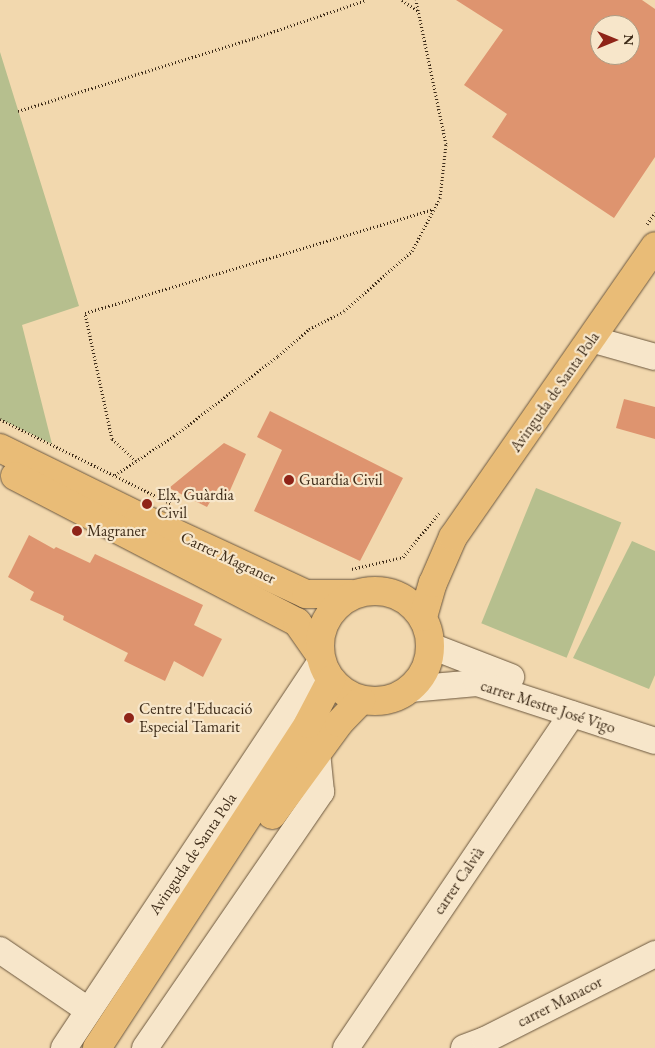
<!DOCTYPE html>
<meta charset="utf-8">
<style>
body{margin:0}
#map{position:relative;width:655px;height:1048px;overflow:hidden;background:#f2d8ae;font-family:"EB Garamond",serif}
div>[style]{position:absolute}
.green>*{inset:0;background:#b6bf8e;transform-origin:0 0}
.building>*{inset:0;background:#de946f}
.path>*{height:3px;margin-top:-1.5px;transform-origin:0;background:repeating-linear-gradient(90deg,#3e2c19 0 1px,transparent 0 3.5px)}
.roads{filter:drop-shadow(0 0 1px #6b573e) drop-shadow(0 0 1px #6b573e)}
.minor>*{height:26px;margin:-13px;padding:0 13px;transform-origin:13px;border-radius:13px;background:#f7e6ca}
.major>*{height:28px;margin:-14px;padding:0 14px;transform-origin:14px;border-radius:14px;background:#e9bc77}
.major>.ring{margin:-14px;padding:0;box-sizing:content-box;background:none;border:28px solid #e9bc77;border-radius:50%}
.dots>*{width:14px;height:14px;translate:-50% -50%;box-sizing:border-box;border:2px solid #f7e6ca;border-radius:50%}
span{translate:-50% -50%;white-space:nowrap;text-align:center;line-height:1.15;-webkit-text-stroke:4.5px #f7e6ca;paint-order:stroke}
.street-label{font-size:16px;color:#3e2c19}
.poi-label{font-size:16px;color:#3e2c19}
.left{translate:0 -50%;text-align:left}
.north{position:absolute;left:590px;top:15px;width:50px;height:50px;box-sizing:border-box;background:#f7e6ca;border:1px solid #ad9c83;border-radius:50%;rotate:90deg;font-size:14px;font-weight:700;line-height:20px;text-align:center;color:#3e2c19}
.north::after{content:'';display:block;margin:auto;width:18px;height:22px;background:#8f2418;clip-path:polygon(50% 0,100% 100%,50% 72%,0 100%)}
</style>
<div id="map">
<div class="green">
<div style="clip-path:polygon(0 52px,79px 306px,22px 325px,52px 444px,0 419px)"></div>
<div style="left:536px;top:488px;width:92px;height:146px;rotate:22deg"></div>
<div style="clip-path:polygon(632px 541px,655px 551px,655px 675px,649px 689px,573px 658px)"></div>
</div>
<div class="building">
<div style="clip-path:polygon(evenodd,456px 0,642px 0,655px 9px,655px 157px,614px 218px,492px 137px,507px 114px,464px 85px,503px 30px,456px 0,600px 25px,630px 25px,630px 55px,600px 55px,600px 25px)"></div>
<div style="clip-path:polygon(624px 399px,655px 407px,655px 439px,616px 428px)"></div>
<div style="clip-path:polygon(270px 411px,403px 478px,360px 561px,254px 511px,282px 450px,257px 437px)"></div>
<div style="clip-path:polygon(224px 443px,246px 454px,228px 495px,218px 488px,207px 507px,169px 488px)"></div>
<div style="clip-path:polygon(29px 535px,54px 549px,56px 547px,90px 563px,95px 554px,203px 605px,194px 625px,222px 639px,203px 677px,174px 661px,165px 681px,124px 661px,128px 653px,63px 620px,64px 616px,30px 600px,34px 592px,8px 577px)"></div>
</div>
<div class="path">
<div style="left:402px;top:0;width:19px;rotate:35deg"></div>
<div style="left:18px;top:111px;width:247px;rotate:-17.2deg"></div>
<div style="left:254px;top:38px;width:118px;rotate:-18.7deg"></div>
<div style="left:647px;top:224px;width:14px;rotate:-54deg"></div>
<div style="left:0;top:419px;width:190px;rotate:26.3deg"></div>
<div style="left:136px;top:461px;width:33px;rotate:-137deg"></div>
<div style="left:112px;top:439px;width:129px;rotate:-102.1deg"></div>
<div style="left:85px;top:313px;width:364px;rotate:-16.6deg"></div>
<div style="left:115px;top:475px;width:71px;rotate:-33.5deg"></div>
<div style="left:174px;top:436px;width:131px;rotate:-37.6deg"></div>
<div style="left:278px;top:356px;width:41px;rotate:-41.1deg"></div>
<div style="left:309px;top:329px;width:39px;rotate:-27deg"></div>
<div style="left:344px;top:311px;width:91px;rotate:-41.4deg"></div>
<div style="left:412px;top:251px;width:60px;rotate:-62.2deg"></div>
<div style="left:440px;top:198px;width:54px;rotate:-83.7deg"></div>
<div style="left:446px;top:144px;width:147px;rotate:-101.8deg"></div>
<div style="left:352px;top:569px;width:52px;rotate:-13.2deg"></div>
<div style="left:403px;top:557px;width:57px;rotate:-50.7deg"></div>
</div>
<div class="roads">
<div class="minor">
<div style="left:591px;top:339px;width:66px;rotate:15.7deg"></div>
<div style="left:431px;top:646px;width:86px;rotate:21.2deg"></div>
<div style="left:410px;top:689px;width:67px;rotate:-5.1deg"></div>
<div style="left:477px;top:683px;width:187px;rotate:18deg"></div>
<div style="left:0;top:950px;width:107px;rotate:34.3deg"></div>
<div style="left:64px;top:1048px;width:466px;rotate:-56.4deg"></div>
<div style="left:145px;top:1048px;width:311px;rotate:-55.5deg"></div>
<div style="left:321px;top:792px;width:40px;rotate:-95.7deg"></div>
<div style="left:346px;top:1048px;width:403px;rotate:-55.9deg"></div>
<div style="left:464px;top:1048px;width:22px;rotate:-21deg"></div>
<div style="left:485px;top:1040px;width:191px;rotate:-26.8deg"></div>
</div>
<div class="major">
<div style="left:0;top:448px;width:156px;rotate:26.2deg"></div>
<div style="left:140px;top:517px;width:183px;rotate:24.9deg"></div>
<div style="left:306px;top:594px;width:46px"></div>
<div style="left:15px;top:476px;width:318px;rotate:27.4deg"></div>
<div style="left:297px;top:622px;width:40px;rotate:55.1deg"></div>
<div class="ring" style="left:320px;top:591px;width:82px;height:82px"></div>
<div style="left:423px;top:617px;width:35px;rotate:-74deg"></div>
<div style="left:433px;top:583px;width:50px;rotate:-66.5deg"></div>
<div style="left:453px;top:537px;width:354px;rotate:-55.2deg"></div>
<div style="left:272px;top:815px;width:114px;rotate:-53.9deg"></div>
<div style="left:339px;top:723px;width:32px;rotate:-46deg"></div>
<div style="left:97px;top:1048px;width:387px;rotate:-56.9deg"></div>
<div style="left:308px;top:724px;width:50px;rotate:-62.4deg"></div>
</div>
</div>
<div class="dots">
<div style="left:289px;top:480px;background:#8f2418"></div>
<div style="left:147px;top:504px;background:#8f2418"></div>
<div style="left:77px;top:531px;background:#8f2418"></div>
<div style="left:129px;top:718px;background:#8f2418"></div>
</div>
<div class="street-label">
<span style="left:555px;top:392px;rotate:-55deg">Avinguda de Santa Pola</span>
<span style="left:228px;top:558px;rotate:25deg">Carrer Magraner</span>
<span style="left:548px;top:707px;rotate:18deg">carrer Mestre José Vigo</span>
<span style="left:193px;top:854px;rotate:-56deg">Avinguda de Santa Pola</span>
<span style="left:459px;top:881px;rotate:-56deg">carrer Calvià</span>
<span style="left:560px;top:1002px;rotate:-27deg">carrer Manacor</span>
</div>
<div class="poi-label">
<span class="left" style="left:299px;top:480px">Guardia Civil</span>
<span class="left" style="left:157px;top:504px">Elx, Guàrdia<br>Civil</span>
<span class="left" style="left:87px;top:531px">Magraner</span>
<span class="left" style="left:139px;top:718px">Centre d'Educació<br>Especial Tamarit</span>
</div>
<div class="north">N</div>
</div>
